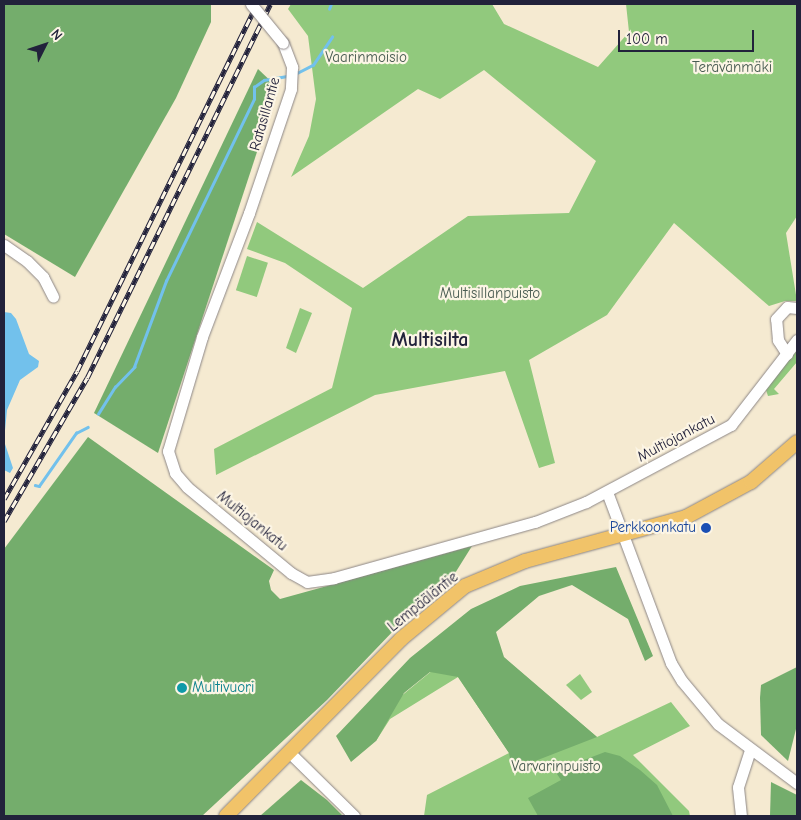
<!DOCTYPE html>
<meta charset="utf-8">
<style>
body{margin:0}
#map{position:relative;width:801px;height:820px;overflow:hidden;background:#f5ead1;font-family:"Comic Neue",sans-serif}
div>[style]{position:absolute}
.green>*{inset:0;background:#91c97d;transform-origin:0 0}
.forest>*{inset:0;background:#74ad6c}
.water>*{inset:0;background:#72c1ec}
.stream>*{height:2.5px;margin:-1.25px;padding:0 1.25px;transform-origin:1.25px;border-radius:1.25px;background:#72c1ec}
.roads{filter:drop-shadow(0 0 1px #8c8686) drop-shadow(0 0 1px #8c8686)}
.minor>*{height:11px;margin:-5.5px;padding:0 5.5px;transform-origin:5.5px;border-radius:5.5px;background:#fff}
.major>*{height:14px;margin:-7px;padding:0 7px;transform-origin:7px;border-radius:7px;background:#f1c369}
.rail>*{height:4.5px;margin-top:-2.25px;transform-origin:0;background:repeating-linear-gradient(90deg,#fcf5e5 0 8px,#22223b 0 16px);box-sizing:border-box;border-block:1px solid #22223b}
.bridges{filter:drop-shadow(0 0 1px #8c8686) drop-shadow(0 0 1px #8c8686)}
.minor-bridge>*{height:11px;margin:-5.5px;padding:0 5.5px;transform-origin:5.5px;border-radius:5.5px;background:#fff}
.dots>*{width:14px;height:14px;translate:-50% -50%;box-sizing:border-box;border:2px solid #fcf5e5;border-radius:50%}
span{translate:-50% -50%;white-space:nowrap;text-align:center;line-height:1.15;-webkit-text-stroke:4.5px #fcf5e5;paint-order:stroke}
.park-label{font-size:15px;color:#495c52}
.street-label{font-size:15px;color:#22223b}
.transit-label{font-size:15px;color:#164399}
.right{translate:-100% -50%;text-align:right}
.culture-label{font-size:15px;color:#0d838f}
.left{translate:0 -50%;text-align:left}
.district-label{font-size:20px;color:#22223b;font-weight:700}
.frame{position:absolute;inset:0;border:5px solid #22223b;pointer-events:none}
.north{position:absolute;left:20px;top:20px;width:50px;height:50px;-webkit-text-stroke:4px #fcf5e5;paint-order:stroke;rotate:49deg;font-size:14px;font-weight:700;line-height:20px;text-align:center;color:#22223b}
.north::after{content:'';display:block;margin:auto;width:18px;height:22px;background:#22223b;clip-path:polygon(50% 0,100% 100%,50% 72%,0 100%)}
.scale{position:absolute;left:618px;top:30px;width:136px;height:22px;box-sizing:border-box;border:2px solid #22223b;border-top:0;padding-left:6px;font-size:15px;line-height:18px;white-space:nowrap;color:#22223b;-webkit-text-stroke:4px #fcf5e5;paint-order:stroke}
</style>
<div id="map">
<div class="green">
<div style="clip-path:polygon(291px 4px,492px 4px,504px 24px,598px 67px,629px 32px,626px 4px,797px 4px,797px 216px,786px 233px,797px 301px,785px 301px,769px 306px,674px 223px,607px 315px,529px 360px,555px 463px,539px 468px,505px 371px,375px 395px,216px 475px,214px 449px,332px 388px,352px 308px,285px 263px,247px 249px,257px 222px,363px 288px,468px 216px,569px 213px,596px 161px,484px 70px,440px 99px,418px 89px,291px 177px,309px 136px,316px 99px,308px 36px,288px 9px)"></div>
<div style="left:247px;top:256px;width:22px;height:36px;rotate:18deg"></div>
<div style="clip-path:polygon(300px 308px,312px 313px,296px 353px,286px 348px)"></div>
<div style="clip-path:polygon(797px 348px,797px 362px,774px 389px,779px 394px,768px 396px,766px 390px)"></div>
<div style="clip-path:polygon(484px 628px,503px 657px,597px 737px,671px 702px,690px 726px,633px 755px,689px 811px,690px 816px,424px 816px,427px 795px,509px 753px,458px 677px,390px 719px,376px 741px,361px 729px)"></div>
<div style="clip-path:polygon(580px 674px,592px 692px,581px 700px,566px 685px)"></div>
</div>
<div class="forest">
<div style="clip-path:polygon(4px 4px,211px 4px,211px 22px,176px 98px,75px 277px,4px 234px)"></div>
<div style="clip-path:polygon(258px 69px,278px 88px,158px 453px,94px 413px)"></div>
<div style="clip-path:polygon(88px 437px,274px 570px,269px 581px,271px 590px,280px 599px,472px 546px,447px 586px,421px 602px,327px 700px,202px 816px,4px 816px,4px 549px)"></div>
<div style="clip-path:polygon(616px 567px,653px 656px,645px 661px,628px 619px,572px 585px,539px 596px,496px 632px,504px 657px,597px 737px,512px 770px,509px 753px,458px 677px,430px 672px,404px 693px,376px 741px,351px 762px,336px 736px,410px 658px,471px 609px,520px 586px)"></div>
<div style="clip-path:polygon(797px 667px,797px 725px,788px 761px,761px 735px,760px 698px,761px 685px)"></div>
<div style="clip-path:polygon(605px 752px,620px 756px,640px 770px,657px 785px,673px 816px,538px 816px,528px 798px,561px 780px,555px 771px)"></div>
<div style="clip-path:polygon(301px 780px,327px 800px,343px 816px,260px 816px)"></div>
<div style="clip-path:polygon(771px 782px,797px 795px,797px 816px,770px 816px)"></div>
</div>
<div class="water">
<div style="clip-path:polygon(4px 312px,11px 313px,16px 319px,29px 354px,39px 361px,38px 367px,20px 380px,7px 410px,4px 441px,13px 468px,10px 473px,4px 470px)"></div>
</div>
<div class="stream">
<div style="left:329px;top:9px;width:5px;rotate:-68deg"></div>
<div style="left:295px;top:74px;width:20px;rotate:-27deg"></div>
<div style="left:313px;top:65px;width:34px;rotate:-56deg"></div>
<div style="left:98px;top:414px;width:32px;rotate:-58deg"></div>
<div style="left:115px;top:387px;width:28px;rotate:-46deg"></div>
<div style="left:134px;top:367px;width:92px;rotate:-69.6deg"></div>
<div style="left:166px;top:281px;width:202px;rotate:-64.2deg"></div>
<div style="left:254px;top:99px;width:12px;rotate:-90deg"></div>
<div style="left:254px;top:87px;width:12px;rotate:-35deg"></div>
<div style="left:264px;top:80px;width:23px;rotate:-10deg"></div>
<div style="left:35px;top:485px;width:4px;rotate:14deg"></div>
<div style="left:39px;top:486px;width:65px;rotate:-55.1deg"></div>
<div style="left:76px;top:433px;width:13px;rotate:-27deg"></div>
</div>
<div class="roads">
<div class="minor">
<div style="left:283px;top:43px;width:26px;rotate:69deg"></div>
<div style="left:292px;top:67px;width:22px;rotate:93deg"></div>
<div style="left:291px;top:89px;width:131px;rotate:108.7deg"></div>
<div style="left:249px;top:213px;width:133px;rotate:110.8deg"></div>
<div style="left:202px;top:337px;width:119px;rotate:106.6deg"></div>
<div style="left:168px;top:451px;width:23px;rotate:72deg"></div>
<div style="left:175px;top:473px;width:18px;rotate:49deg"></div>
<div style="left:187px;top:487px;width:135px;rotate:39.6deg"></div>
<div style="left:291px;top:573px;width:18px;rotate:29deg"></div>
<div style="left:307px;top:582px;width:27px;rotate:-8deg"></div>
<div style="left:334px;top:578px;width:209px;rotate:-15.6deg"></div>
<div style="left:535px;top:522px;width:55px;rotate:-21.4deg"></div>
<div style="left:586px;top:502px;width:164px;rotate:-28deg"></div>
<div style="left:731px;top:425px;width:108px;rotate:-52.2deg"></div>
<div style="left:4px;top:245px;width:28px;rotate:35deg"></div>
<div style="left:27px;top:261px;width:23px;rotate:45deg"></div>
<div style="left:43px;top:277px;width:22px;rotate:63deg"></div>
<div style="left:787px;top:354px;width:17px;rotate:-123deg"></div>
<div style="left:778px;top:340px;width:21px;rotate:-95deg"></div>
<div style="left:776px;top:319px;width:16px;rotate:-47deg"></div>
<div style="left:787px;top:307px;width:10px;rotate:6deg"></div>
<div style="left:607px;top:492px;width:183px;rotate:69.5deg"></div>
<div style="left:671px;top:663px;width:21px;rotate:59deg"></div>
<div style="left:682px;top:681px;width:56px;rotate:50.1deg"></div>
<div style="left:718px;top:724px;width:99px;rotate:36.8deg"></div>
<div style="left:290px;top:753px;width:90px;rotate:44.5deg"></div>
<div style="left:741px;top:816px;width:29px;rotate:-96deg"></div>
<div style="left:738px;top:787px;width:39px;rotate:-72deg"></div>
</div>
<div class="major">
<div style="left:226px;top:816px;width:249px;rotate:-45.3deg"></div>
<div style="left:401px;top:639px;width:83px;rotate:-39.6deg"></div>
<div style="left:465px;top:586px;width:65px;rotate:-22.6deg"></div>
<div style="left:525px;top:561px;width:167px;rotate:-15.3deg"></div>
<div style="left:686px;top:517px;width:74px;rotate:-28.3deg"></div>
<div style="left:751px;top:482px;width:61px;rotate:-41deg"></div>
</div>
</div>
<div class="rail">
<div style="left:4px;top:499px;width:147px;rotate:-60.3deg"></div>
<div style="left:77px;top:371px;width:409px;rotate:-63.9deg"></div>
<div style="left:4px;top:521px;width:165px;rotate:-59.9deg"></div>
<div style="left:87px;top:378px;width:416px;rotate:-63.9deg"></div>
</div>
<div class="bridges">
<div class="minor-bridge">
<div style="left:251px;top:4px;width:50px;rotate:50.6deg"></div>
</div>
</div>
<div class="dots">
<div style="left:706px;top:528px;background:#1a4fb4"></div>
<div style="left:182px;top:688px;background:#0f9aa8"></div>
</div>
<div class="park-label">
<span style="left:366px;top:58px">Vaarinmoisio</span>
<span style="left:732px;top:68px">Terävänmäki</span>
<span style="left:490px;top:294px">Multisillanpuisto</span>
<span style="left:556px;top:767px">Varvarinpuisto</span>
</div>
<div class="street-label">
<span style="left:265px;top:114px;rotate:-74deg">Ratasillantie</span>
<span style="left:676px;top:438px;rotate:-28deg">Multiojankatu</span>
<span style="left:252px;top:521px;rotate:39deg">Multiojankatu</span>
<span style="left:423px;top:602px;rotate:-39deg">Lempääläntie</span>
</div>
<div class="transit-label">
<span class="right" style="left:696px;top:528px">Perkkoonkatu</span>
</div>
<div class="culture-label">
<span class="left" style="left:192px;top:688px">Multivuori</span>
</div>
<div class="district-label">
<span style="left:430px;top:339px">Multisilta</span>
</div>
<div class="frame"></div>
<div class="north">N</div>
<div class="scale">100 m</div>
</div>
